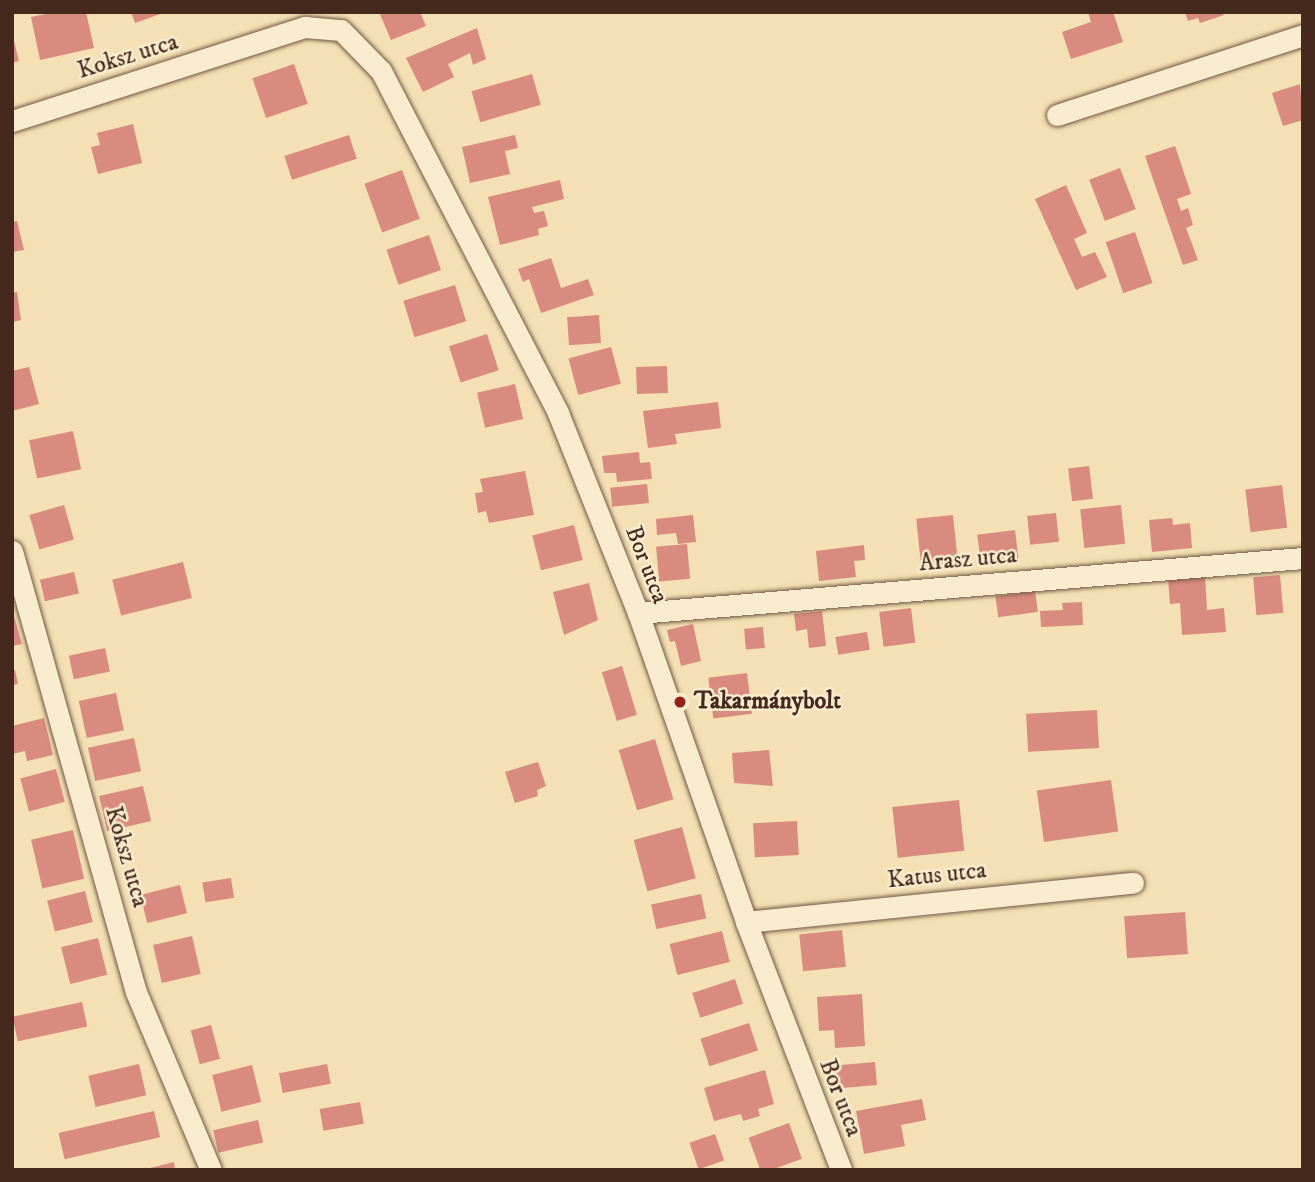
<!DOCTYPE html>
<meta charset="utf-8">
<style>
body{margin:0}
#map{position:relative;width:1315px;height:1182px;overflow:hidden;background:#f4e0b4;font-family:"IM FELL DW Pica",serif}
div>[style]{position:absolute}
.building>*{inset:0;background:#d88b7e;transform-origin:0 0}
.roads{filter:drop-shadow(0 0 2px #715743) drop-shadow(0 0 2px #715743)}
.minor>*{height:21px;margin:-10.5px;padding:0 10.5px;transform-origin:10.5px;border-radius:10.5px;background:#f8ebce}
.dots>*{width:19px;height:19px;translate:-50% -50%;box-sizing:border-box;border:4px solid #f8ebce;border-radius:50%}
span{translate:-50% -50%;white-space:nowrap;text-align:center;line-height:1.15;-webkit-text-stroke:5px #f8ebce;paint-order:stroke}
.street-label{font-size:24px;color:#45291d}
.poi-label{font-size:24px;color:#45291d;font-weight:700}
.left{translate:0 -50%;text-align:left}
.frame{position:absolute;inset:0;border:14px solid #45291d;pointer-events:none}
</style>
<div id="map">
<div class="building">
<div style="clip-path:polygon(55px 12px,86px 12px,94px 48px,40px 60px,31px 17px)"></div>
<div style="clip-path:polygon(131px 12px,163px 12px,163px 13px,135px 23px)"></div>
<div style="clip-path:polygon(379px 12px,420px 12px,426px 26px,391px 40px)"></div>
<div style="clip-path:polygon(1088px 12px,1113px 12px,1123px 42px,1071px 59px,1062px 32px,1091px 22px)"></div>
<div style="clip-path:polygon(1185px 12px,1223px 12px,1224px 15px,1200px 23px,1198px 18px,1188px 21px)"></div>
<div style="clip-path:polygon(477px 28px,486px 59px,473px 65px,470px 53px,448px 64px,454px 77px,423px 92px,406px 58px)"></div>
<div style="clip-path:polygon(12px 33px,19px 61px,12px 63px)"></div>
<div style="left:294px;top:64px;width:42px;height:44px;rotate:71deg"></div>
<div style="left:532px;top:74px;width:32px;height:63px;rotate:74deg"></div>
<div style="clip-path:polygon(1300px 84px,1303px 120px,1283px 126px,1272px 93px)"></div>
<div style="clip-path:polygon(133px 124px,142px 163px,98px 174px,91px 147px,100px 145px,97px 133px)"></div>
<div style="left:349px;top:135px;width:25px;height:68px;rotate:72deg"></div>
<div style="clip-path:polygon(515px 135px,518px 148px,505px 151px,510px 174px,470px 183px,462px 147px)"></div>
<div style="clip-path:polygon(1175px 146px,1191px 194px,1177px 199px,1181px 211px,1188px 208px,1193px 225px,1186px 228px,1198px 260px,1183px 265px,1145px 156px)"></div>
<div style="left:1120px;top:168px;width:44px;height:33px;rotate:69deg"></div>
<div style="left:402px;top:170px;width:52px;height:40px;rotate:70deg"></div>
<div style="clip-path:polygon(560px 180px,564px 199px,532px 207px,534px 213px,544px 211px,548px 226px,538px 229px,539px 235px,500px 245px,488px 197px)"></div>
<div style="clip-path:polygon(1066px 185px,1087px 233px,1074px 239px,1082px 257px,1095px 252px,1107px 277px,1076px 290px,1035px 199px)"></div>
<div style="clip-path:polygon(17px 221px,24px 250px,12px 252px,12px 222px)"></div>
<div style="left:1135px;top:232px;width:54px;height:31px;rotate:71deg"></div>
<div style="left:429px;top:235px;width:37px;height:45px;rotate:71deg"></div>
<div style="clip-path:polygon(551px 258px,561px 288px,588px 279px,594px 295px,541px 313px,529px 279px,523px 282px,518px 269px)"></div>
<div style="left:455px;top:285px;width:38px;height:54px;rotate:73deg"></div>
<div style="clip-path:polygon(17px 292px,21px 320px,12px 322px,12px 293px)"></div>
<div style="left:599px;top:315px;width:28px;height:32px;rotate:86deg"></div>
<div style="left:487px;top:334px;width:38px;height:40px;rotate:72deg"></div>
<div style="left:611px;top:347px;width:38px;height:44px;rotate:75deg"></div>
<div style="left:667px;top:366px;width:27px;height:31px;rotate:88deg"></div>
<div style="clip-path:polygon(29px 367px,39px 404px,12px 411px,12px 371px)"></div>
<div style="left:515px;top:384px;width:36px;height:39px;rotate:77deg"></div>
<div style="clip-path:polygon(718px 402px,721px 428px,675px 434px,677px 444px,648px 448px,643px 411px)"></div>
<div style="left:73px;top:431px;width:39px;height:45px;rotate:78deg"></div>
<div style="clip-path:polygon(639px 452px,640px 463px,650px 462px,652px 479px,617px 482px,616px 473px,604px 473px,602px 456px)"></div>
<div style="left:1089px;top:466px;width:33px;height:21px;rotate:83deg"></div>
<div style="clip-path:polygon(525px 471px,534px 515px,489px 523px,486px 511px,478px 513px,475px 493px,483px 492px,480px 479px)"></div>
<div style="left:647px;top:484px;width:19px;height:37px;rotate:84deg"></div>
<div style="left:1282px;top:485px;width:43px;height:37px;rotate:83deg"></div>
<div style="left:64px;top:505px;width:36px;height:36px;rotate:74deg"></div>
<div style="left:1121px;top:505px;width:39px;height:41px;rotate:84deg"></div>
<div style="left:1056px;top:513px;width:29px;height:29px;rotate:84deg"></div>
<div style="clip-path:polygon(693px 515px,696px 542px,678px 544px,676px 533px,657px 535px,656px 519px)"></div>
<div style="left:953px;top:515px;width:49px;height:37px;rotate:84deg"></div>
<div style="clip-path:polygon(1172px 518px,1173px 525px,1190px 523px,1192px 548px,1152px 552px,1149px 520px)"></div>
<div style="left:574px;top:525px;width:36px;height:43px;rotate:76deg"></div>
<div style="left:1015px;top:530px;width:32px;height:38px;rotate:83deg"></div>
<div style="left:687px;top:544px;width:35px;height:31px;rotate:85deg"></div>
<div style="clip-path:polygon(864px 545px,865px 560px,854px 561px,856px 577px,819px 581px,816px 551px)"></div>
<div style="left:183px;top:562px;width:37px;height:73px;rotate:76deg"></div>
<div style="left:74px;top:572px;width:22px;height:35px;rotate:77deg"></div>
<div style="left:1280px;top:575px;width:38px;height:27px;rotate:85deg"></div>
<div style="clip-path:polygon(1205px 576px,1207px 610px,1224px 608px,1226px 632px,1182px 635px,1180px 603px,1170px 604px,1168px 579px)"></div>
<div style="clip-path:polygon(589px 583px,598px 620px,564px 635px,553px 592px)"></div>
<div style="left:1035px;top:591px;width:21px;height:40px;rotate:82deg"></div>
<div style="clip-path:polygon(1082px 602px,1083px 625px,1041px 627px,1040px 611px,1063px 610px,1062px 603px)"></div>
<div style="left:911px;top:608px;width:35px;height:32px;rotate:83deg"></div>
<div style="clip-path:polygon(12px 609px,22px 644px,12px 646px)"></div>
<div style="clip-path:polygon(822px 611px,826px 646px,809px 648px,807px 629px,796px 631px,794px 614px)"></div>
<div style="clip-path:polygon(693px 624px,701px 661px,681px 666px,675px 641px,670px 642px,667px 630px)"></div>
<div style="left:763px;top:627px;width:21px;height:19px;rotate:85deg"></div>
<div style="left:867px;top:632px;width:18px;height:32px;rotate:81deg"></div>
<div style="left:105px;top:648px;width:24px;height:37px;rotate:78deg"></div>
<div style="left:622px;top:666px;width:51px;height:21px;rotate:73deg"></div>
<div style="clip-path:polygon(12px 670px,15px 670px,18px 684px,12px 685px)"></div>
<div style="left:747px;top:673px;width:41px;height:39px;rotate:83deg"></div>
<div style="left:116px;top:693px;width:38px;height:38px;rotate:78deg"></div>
<div style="left:1097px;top:710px;width:38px;height:71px;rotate:87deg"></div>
<div style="clip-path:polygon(44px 718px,53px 755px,27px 761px,25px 751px,12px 754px,12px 726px)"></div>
<div style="left:134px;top:738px;width:34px;height:47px;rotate:78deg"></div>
<div style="left:655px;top:739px;width:63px;height:38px;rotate:73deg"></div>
<div style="clip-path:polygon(769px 750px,773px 786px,734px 783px,732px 753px)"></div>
<div style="clip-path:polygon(538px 762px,546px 786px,537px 790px,538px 796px,515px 803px,505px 772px)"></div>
<div style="left:56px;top:769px;width:34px;height:37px;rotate:75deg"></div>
<div style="left:1111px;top:780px;width:52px;height:75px;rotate:82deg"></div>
<div style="left:143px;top:786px;width:36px;height:45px;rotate:77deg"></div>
<div style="left:959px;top:800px;width:51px;height:67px;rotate:84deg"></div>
<div style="left:797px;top:821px;width:34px;height:44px;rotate:87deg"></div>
<div style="left:682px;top:827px;width:53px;height:50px;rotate:75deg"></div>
<div style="left:73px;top:830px;width:50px;height:43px;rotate:77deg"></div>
<div style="left:231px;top:878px;width:20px;height:29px;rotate:81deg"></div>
<div style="left:180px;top:885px;width:29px;height:41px;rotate:76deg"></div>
<div style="left:85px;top:891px;width:32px;height:39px;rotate:76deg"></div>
<div style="left:701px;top:894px;width:25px;height:51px;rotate:78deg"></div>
<div style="left:1185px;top:912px;width:42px;height:61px;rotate:86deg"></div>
<div style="left:842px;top:930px;width:37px;height:43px;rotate:84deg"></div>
<div style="left:722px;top:931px;width:32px;height:54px;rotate:76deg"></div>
<div style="left:192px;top:936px;width:39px;height:40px;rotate:77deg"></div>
<div style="left:98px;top:938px;width:38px;height:38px;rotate:76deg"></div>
<div style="left:735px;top:979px;width:26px;height:45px;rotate:72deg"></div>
<div style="clip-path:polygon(862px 994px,865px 1046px,835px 1048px,834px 1030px,819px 1031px,817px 997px)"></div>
<div style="left:82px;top:1002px;width:25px;height:71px;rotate:78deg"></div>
<div style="left:749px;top:1023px;width:29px;height:51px;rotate:72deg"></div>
<div style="left:211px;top:1025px;width:35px;height:21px;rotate:75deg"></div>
<div style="left:875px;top:1062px;width:23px;height:43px;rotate:85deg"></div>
<div style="left:139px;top:1064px;width:32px;height:52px;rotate:77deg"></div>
<div style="left:327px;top:1064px;width:20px;height:49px;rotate:79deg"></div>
<div style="left:252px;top:1065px;width:38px;height:41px;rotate:76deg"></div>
<div style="clip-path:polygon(765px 1070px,774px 1104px,758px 1109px,760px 1116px,743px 1121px,741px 1114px,714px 1121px,704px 1088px)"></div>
<div style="clip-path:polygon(922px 1099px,926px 1120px,901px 1125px,905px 1146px,864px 1154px,856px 1111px)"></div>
<div style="left:360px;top:1102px;width:22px;height:41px;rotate:80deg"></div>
<div style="left:154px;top:1111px;width:27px;height:98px;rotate:77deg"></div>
<div style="left:258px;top:1120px;width:23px;height:46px;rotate:77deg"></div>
<div style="left:789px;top:1123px;width:38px;height:43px;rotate:70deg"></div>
<div style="left:715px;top:1134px;width:28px;height:27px;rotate:71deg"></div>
<div style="clip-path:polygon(174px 1162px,175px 1170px,146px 1170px,146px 1169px)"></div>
</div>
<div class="roads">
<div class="minor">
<div style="left:341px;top:30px;width:57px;rotate:45.7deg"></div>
<div style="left:381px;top:71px;width:385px;rotate:62.6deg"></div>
<div style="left:558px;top:413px;width:215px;rotate:68.2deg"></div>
<div style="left:638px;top:613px;width:327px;rotate:70.7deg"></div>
<div style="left:746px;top:922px;width:266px;rotate:69deg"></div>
<div style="left:1057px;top:115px;width:259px;rotate:-18deg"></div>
<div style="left:12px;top:121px;width:308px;rotate:-17.8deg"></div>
<div style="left:305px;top:27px;width:36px;rotate:5deg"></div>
<div style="left:12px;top:551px;width:458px;rotate:74.3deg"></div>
<div style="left:136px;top:992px;width:193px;rotate:67.2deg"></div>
<div style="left:638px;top:613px;width:667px;rotate:-4.73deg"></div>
<div style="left:746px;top:922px;width:389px;rotate:-5.8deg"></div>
</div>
</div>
<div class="dots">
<div style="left:680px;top:702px;background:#8f2418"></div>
</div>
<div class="street-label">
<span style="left:128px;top:57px;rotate:-17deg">Koksz utca</span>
<span style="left:968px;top:560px;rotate:-5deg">Arasz utca</span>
<span style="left:646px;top:565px;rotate:69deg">Bor utca</span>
<span style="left:126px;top:857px;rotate:74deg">Koksz utca</span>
<span style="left:937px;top:876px;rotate:-6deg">Katus utca</span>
<span style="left:840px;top:1098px;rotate:69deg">Bor utca</span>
</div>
<div class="poi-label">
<span class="left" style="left:694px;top:702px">Takarmánybolt</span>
</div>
<div class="frame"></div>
</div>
